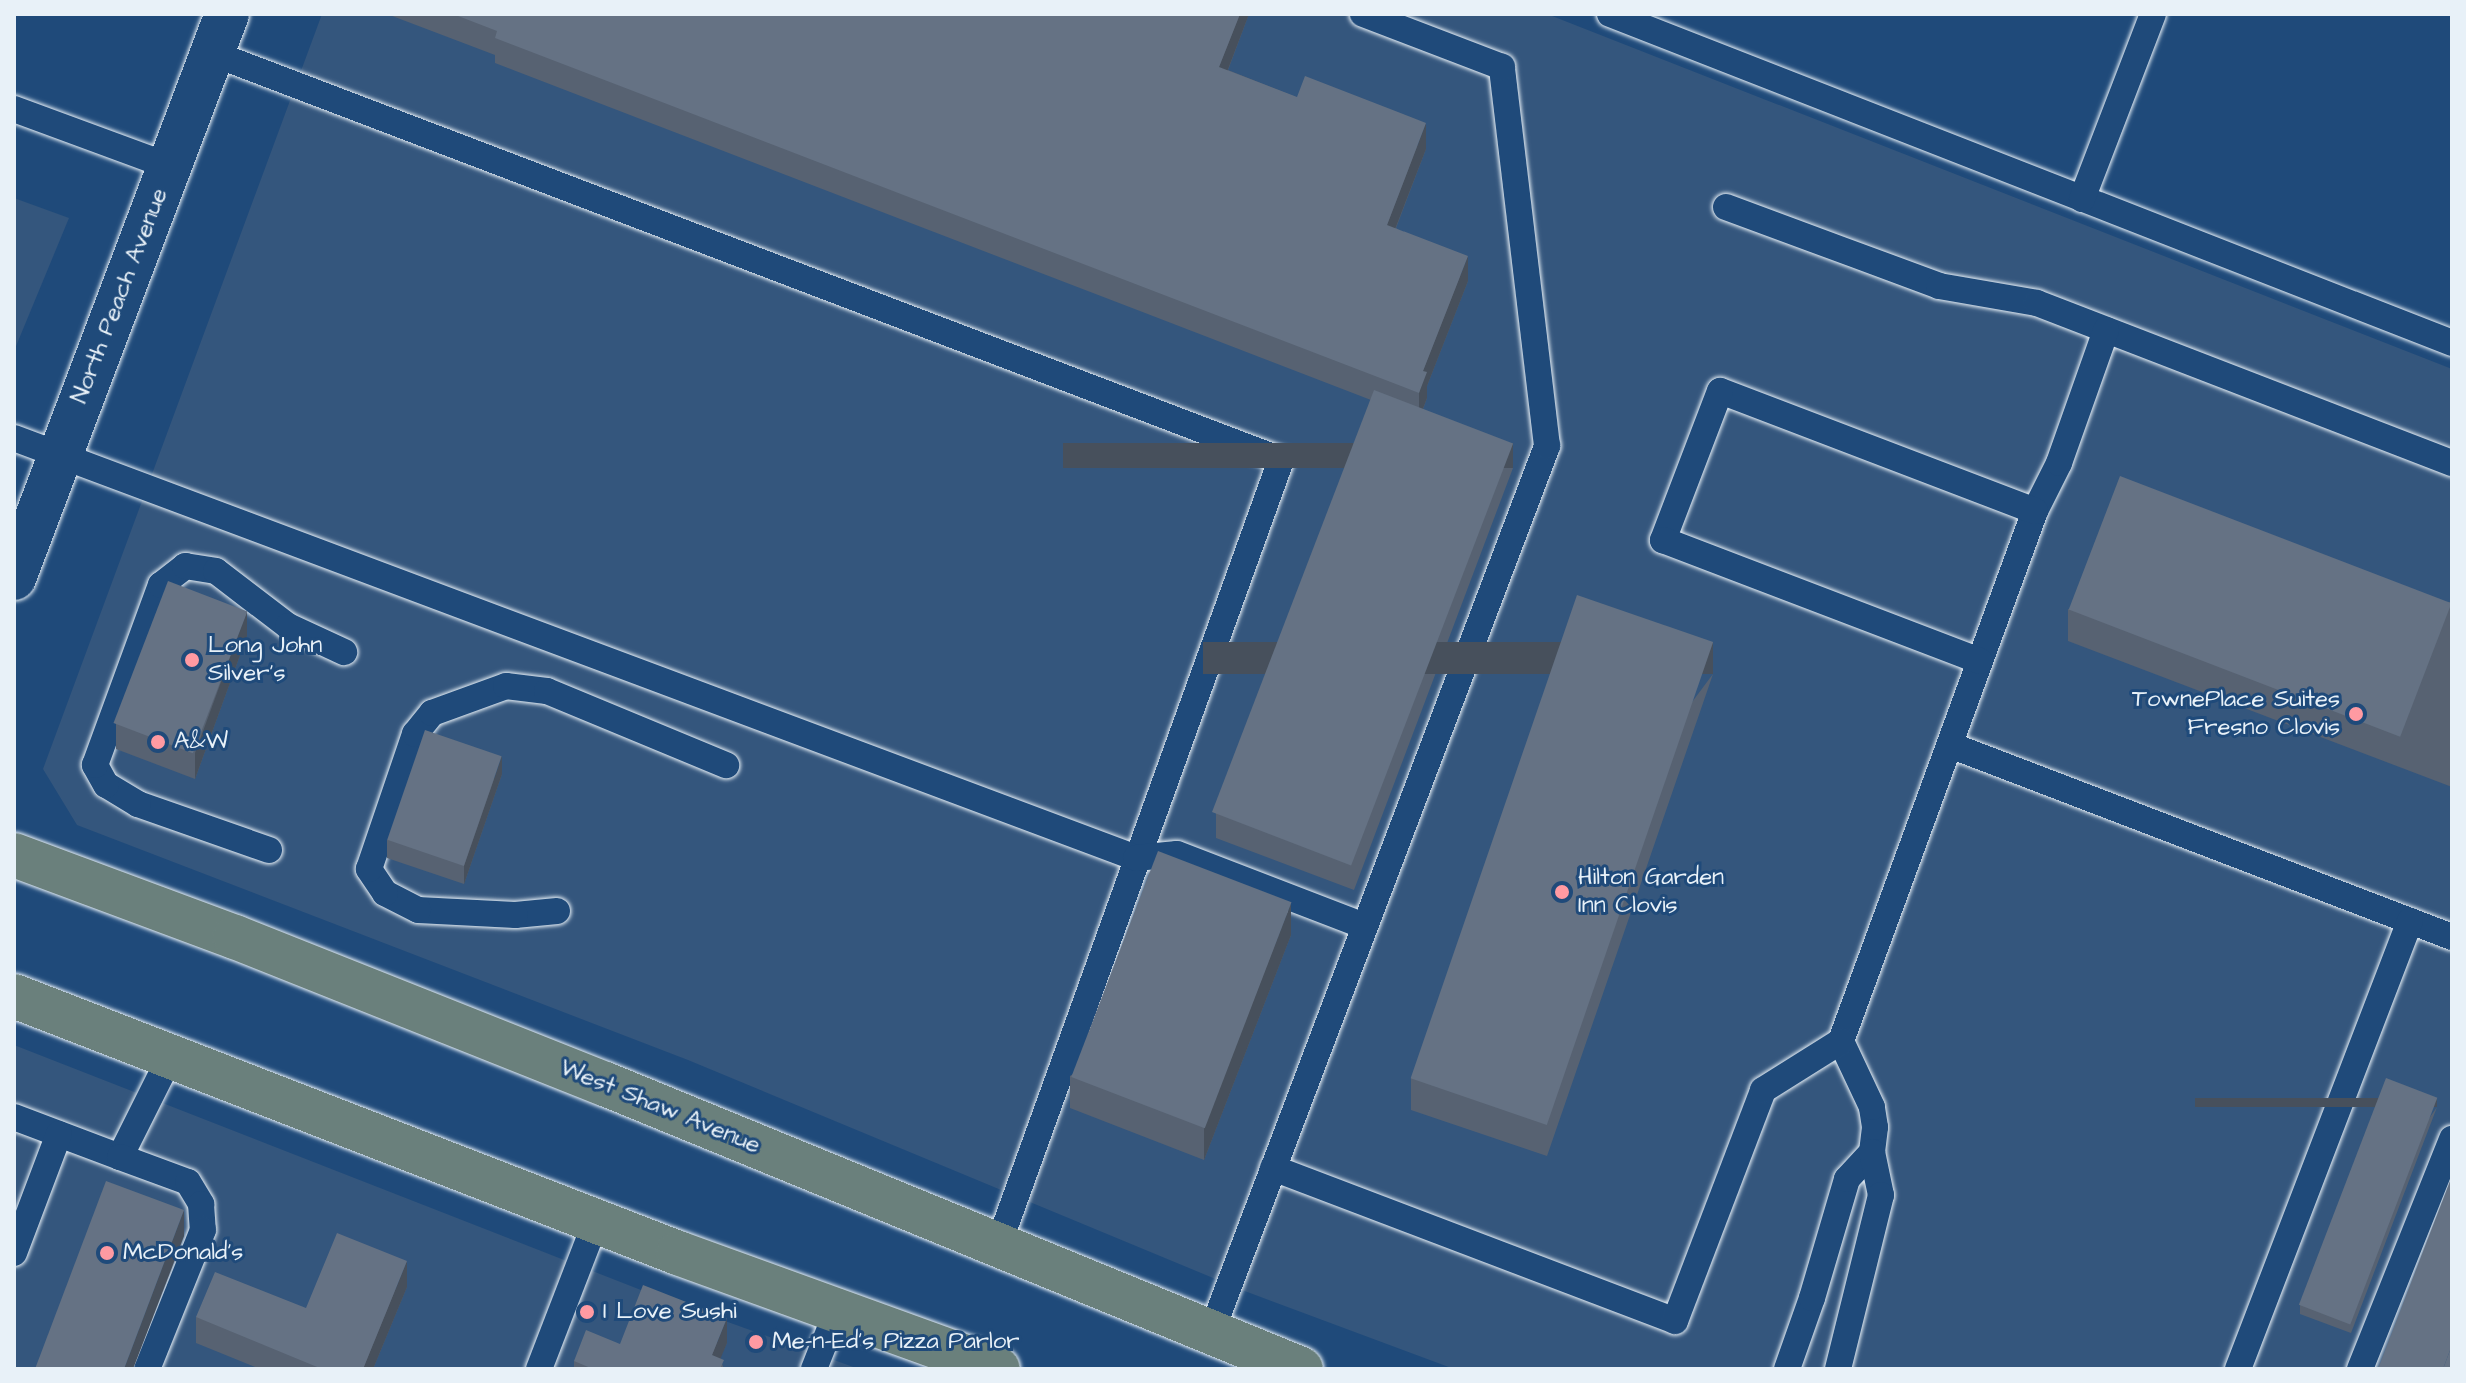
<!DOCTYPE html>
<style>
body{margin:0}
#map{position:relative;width:2466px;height:1383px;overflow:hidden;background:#1f4a7a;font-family:"Architects Daughter",sans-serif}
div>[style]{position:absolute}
.built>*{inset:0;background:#34567d}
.roads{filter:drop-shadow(0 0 2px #e8f1f8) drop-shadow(0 0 2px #e8f1f8)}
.lane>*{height:26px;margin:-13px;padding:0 13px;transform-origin:13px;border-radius:13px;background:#1f4a7a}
.secondary>*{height:44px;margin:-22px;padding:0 22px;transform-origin:22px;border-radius:22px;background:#1f4a7a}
.primary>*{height:44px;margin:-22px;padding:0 22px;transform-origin:22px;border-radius:22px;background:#6a807c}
.wall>*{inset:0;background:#576272}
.shaded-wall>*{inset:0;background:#47505c;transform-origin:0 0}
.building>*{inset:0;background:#657284;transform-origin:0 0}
.dots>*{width:22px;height:22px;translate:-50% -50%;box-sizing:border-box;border:4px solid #1f4a7a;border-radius:50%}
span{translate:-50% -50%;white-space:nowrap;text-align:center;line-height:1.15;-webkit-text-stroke:6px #1f4a7a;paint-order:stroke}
.street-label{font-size:24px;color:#e8f1f8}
.poi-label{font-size:24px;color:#e8f1f8}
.left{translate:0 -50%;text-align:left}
.right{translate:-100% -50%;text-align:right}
.frame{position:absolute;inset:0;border:16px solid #e8f1f8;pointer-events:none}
</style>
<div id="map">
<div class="built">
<div style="clip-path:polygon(322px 14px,1547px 14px,2452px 369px,2452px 1369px,1454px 1369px,1242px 1290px,688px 1060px,77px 825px,43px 769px)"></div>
<div style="clip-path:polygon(14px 198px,69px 218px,14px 351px)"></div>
<div style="clip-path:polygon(14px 1045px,664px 1299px,859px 1369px,14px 1369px)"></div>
</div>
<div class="roads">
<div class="lane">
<div style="left:1610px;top:14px;width:904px;rotate:21.34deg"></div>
<div style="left:212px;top:53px;width:1144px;rotate:20.84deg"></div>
<div style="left:1281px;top:460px;width:835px;rotate:109.8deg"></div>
<div style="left:14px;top:109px;width:165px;rotate:20.2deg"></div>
<div style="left:2082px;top:199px;width:198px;rotate:-69deg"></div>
<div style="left:1726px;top:207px;width:227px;rotate:20.3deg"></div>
<div style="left:1939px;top:286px;width:99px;rotate:9.8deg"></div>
<div style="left:2037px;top:303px;width:445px;rotate:21.1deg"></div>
<div style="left:14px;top:438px;width:1198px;rotate:20.52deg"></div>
<div style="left:1136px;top:858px;width:41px;rotate:-5.6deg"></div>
<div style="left:1177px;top:854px;width:201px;rotate:21deg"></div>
<div style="left:2035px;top:511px;width:54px;rotate:-63.4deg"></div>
<div style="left:2059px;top:463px;width:141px;rotate:-70.5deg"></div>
<div style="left:1950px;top:745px;width:537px;rotate:20.93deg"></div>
<div style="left:269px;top:850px;width:139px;rotate:-160.7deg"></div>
<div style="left:138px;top:804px;width:37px;rotate:-149deg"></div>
<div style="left:106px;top:785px;width:23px;rotate:-119deg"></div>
<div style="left:95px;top:765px;width:192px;rotate:-69.9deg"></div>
<div style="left:161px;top:585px;width:31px;rotate:-38deg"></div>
<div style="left:185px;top:566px;width:31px;rotate:9deg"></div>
<div style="left:216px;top:571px;width:91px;rotate:37.4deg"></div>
<div style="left:288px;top:626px;width:62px;rotate:24.9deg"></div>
<div style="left:557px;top:911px;width:42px;rotate:174.6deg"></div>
<div style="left:515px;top:915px;width:97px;rotate:-177deg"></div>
<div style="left:418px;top:910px;width:37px;rotate:-153deg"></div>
<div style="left:385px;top:893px;width:29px;rotate:-124deg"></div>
<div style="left:369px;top:869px;width:143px;rotate:-71.2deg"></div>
<div style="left:415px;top:734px;width:27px;rotate:-51deg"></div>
<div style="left:432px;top:713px;width:79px;rotate:-20deg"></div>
<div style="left:506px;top:686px;width:41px;rotate:7deg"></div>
<div style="left:547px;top:691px;width:194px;rotate:22.5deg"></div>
<div style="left:14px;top:1117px;width:113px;rotate:20.7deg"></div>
<div style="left:120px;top:1157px;width:114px;rotate:-63.4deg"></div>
<div style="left:1872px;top:1152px;width:25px;rotate:-83deg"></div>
<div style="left:1875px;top:1127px;width:20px;rotate:-99deg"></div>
<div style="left:1872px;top:1107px;width:73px;rotate:-115.2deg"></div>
<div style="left:1841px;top:1041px;width:564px;rotate:-69.9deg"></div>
<div style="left:2035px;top:511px;width:337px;rotate:-159.1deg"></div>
<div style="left:1720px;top:391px;width:160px;rotate:110.9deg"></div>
<div style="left:1663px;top:540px;width:339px;rotate:20.9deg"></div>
<div style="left:120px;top:1157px;width:72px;rotate:20.2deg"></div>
<div style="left:188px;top:1182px;width:26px;rotate:59deg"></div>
<div style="left:201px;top:1204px;width:26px;rotate:86deg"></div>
<div style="left:203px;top:1230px;width:150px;rotate:111.9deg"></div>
<div style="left:1273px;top:1168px;width:430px;rotate:20.8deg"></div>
<div style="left:1675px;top:1321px;width:247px;rotate:-69.1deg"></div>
<div style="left:1763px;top:1090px;width:92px;rotate:-32.1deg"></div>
<div style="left:14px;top:1253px;width:127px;rotate:-69.3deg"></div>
<div style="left:1211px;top:1333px;width:949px;rotate:-69.25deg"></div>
<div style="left:1547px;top:446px;width:382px;rotate:-96.8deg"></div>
<div style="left:1502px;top:67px;width:149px;rotate:-159.1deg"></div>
<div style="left:539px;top:1369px;width:159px;rotate:-68.9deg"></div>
<div style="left:814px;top:1369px;width:62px;rotate:-68.4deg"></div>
<div style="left:1787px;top:1369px;width:75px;rotate:-70.6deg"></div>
<div style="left:1812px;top:1298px;width:124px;rotate:-73.6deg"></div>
<div style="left:1847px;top:1179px;width:37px;rotate:-47deg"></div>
<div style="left:1872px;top:1152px;width:44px;rotate:78.2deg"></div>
<div style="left:1881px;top:1195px;width:179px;rotate:103.9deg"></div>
<div style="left:2238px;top:1369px;width:480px;rotate:-69deg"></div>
<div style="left:2360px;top:1369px;width:248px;rotate:-68.2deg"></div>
</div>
<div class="secondary">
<div style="left:14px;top:578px;width:603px;rotate:-69.31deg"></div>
</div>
<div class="primary">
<div style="left:14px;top:855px;width:236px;rotate:20.4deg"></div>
<div style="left:235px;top:937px;width:398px;rotate:21.7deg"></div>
<div style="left:605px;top:1084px;width:752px;rotate:22.27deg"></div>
<div style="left:14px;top:996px;width:712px;rotate:21.16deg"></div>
<div style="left:678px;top:1253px;width:340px;rotate:19.9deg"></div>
</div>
</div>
<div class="wall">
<div style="clip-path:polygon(387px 14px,1249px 14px,1228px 70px,1426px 149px,1396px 228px,1468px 281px,1427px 386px,1427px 398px,1423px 409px,1513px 468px,1354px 890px,1216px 838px,1216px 813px,1371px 400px,495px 63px,495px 55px)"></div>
<div style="clip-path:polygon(2452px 602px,2452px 787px,2068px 641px,2068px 609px)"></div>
<div style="clip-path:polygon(247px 636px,195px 779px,116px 749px,116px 724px)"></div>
<div style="clip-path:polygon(1713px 674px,1547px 1156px,1411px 1110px,1411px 1078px)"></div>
<div style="clip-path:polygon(502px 774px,464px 884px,387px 858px,387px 840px)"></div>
<div style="clip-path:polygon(1291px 935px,1204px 1160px,1070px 1108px,1070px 1076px)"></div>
<div style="clip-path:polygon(2437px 1107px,2351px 1333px,2300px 1314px,2300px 1305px)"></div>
<div style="clip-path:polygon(407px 1287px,373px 1369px,260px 1369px,196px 1343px,196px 1317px,306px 1308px)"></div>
<div style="clip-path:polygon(727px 1343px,720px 1358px,724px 1369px,574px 1369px,574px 1361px,620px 1344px)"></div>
</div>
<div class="shaded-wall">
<div style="clip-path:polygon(1240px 14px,1249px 14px,1219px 93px,1219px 67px)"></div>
<div style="clip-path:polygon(1426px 123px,1426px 149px,1387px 250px,1387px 225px)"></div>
<div style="clip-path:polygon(1468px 256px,1468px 281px,1427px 386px,1427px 398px,1419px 419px,1419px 393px,1423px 371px)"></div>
<div style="left:1513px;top:443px;width:25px;height:450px;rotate:90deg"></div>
<div style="clip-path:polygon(247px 611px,247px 636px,195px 779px,195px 753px)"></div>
<div style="left:1713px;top:642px;width:32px;height:510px;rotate:90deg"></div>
<div style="clip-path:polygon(502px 756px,502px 774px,464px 884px,464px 866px)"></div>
<div style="clip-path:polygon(1291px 903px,1291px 935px,1204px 1160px,1204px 1128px)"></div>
<div style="left:2437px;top:1098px;width:9px;height:242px;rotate:90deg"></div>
<div style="clip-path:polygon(184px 1210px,184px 1236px,133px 1369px,124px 1369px)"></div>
<div style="clip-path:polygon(407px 1261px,407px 1287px,373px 1369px,363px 1369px)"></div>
<div style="clip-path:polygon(727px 1318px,727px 1343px,716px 1369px,712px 1355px)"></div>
</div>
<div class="building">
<div style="clip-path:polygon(453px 14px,1240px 14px,1219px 67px,1297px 97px,1305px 76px,1426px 123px,1387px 225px,1468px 256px,1423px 371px,1427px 372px,1419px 393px,495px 38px,497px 31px)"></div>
<div style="left:1374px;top:390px;width:149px;height:452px;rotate:21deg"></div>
<div style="left:2120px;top:476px;width:355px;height:143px;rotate:21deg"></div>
<div style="left:168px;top:581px;width:85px;height:152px;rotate:21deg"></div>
<div style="left:1577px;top:595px;width:144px;height:511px;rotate:19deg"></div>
<div style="left:425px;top:730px;width:81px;height:116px;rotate:19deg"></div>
<div style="left:1158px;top:851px;width:143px;height:242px;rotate:21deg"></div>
<div style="left:2386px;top:1078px;width:55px;height:243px;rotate:21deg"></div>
<div style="clip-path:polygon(2452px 1176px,2452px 1345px,2443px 1369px,2378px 1369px)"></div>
<div style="clip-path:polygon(106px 1181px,184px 1210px,124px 1369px,35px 1369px)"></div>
<div style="clip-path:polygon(337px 1233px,407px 1261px,363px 1369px,322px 1369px,196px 1317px,215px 1272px,306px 1308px)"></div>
<div style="clip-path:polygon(643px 1285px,727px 1318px,712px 1355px,724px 1360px,720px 1369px,593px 1369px,574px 1361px,586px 1330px,620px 1344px)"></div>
<div style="clip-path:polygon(2452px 1345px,2452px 1369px,2443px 1369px)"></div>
</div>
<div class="dots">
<div style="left:192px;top:660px;background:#ff9aa2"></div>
<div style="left:2356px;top:714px;background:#ff9aa2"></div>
<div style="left:158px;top:742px;background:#ff9aa2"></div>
<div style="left:1562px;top:892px;background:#ff9aa2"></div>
<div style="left:107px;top:1253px;background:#ff9aa2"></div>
<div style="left:587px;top:1312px;background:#ff9aa2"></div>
<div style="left:756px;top:1342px;background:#ff9aa2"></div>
</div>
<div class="street-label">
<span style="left:120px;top:296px;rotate:-69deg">North Peach Avenue</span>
<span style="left:660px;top:1107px;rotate:22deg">West Shaw Avenue</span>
</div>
<div class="poi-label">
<span class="left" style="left:208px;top:660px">Long John<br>Silver's</span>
<span class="right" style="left:2340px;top:714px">TownePlace Suites<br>Fresno Clovis</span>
<span class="left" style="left:174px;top:742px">A&amp;W</span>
<span class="left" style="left:1578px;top:892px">Hilton Garden<br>Inn Clovis</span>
<span class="left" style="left:123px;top:1253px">McDonald's</span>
<span class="left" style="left:603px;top:1312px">I Love Sushi</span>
<span class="left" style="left:772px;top:1342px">Me-n-Ed's Pizza Parlor</span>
</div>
<div class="frame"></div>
</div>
